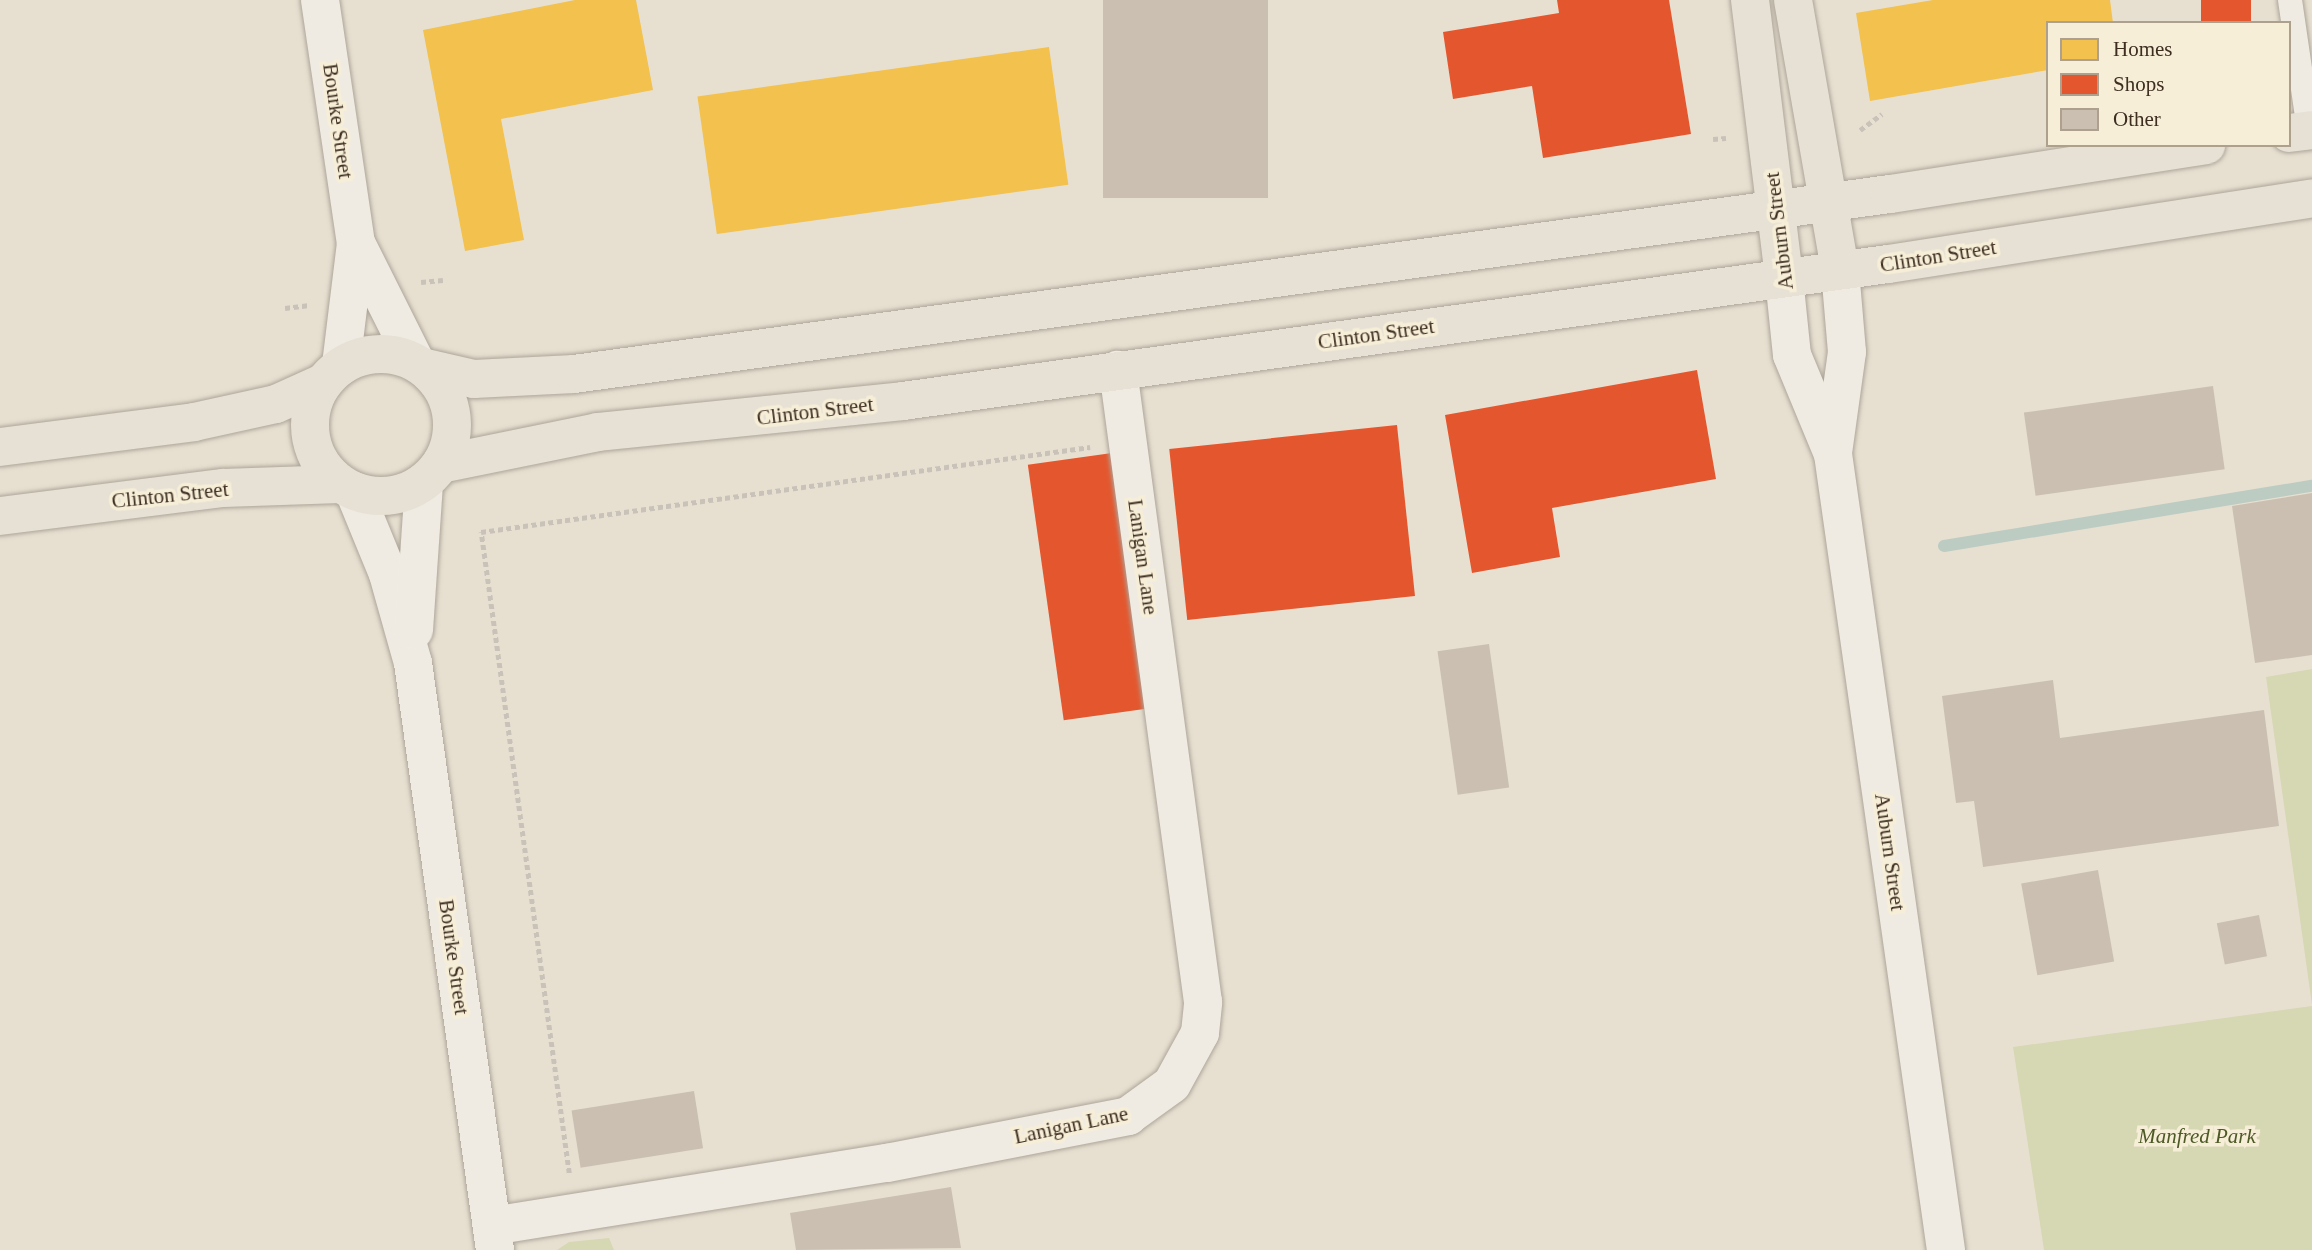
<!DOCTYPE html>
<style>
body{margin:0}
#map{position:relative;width:2312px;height:1250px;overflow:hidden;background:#e7e0d1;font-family:Georgia,serif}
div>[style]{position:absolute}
.green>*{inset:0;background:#d6d7b3}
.homes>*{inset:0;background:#f2c14e;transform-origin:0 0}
.shops>*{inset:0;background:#e4572e;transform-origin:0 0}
.stream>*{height:12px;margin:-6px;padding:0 6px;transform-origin:6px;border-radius:6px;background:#bcccc2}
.building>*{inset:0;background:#cbbfb2;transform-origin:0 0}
.path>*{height:4.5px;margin-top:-2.25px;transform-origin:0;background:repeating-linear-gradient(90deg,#c8c2b9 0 5px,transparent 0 8.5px)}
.roads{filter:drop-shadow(0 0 2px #ada599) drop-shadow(0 0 2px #ada599)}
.lane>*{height:24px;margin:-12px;padding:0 12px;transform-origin:12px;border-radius:12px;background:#efebe3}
.street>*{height:38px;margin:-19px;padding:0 19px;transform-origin:19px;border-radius:19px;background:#efebe3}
.secondary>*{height:38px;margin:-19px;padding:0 19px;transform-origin:19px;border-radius:19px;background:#efebe3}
.primary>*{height:38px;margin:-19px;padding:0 19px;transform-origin:19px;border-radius:19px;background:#e6e1d4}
.primary>.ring{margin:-19px;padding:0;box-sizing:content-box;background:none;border:38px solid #e6e1d4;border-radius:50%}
span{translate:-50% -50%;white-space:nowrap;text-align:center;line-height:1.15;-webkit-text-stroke:7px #f7eed8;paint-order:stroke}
.street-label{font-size:21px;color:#3d2e20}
.park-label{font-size:21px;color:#4d5a26;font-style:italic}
.legend{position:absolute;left:2046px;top:21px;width:245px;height:126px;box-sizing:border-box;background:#f7eed8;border:2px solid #ada18e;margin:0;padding:9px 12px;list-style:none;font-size:21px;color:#3d2e20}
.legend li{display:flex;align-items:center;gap:14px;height:35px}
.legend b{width:35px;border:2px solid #ada18e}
</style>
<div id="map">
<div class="green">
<div style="clip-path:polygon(2312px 669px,2312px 1005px,2266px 677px)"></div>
<div style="clip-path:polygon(2312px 1006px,2312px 1250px,2044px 1250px,2013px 1047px)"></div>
<div style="clip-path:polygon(609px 1238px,614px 1250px,557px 1250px,569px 1242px)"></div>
</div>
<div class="homes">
<div style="clip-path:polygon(575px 0,636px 0,653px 90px,501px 119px,524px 240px,465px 251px,423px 30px)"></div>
<div style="clip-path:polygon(1933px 0,2110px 0,2113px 23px,2048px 23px,2048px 70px,1870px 101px,1856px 13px)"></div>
<div style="left:1049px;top:47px;width:139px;height:355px;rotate:82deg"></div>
</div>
<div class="shops">
<div style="clip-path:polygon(1557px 0,1669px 0,1691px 134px,1543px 158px,1532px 86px,1453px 99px,1443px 32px,1559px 13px)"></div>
<div style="left:2201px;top:0;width:50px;height:23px"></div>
<div style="clip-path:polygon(1697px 370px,1716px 479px,1552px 508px,1560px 557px,1472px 573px,1445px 415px)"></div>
<div style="left:1397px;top:425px;width:172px;height:229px;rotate:84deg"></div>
<div style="left:1112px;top:453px;width:258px;height:85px;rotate:82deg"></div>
</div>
<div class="stream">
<div style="left:1944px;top:546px;width:373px;rotate:-9.3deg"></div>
</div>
<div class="building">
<div style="left:1103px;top:0;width:165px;height:198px"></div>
<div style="left:2213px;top:386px;width:84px;height:191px;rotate:82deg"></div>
<div style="clip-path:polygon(2312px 493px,2312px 655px,2255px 663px,2232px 506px)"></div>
<div style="left:1489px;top:644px;width:145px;height:52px;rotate:82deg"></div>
<div style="clip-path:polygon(2053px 680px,2060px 738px,2264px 710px,2279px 826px,1983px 867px,1974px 801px,1956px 803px,1942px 696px)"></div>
<div style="left:2098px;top:870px;width:93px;height:78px;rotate:80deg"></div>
<div style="left:2259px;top:915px;width:42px;height:43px;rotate:79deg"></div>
<div style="left:694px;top:1091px;width:58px;height:124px;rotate:81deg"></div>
<div style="clip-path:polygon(951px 1187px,961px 1248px,796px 1250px,790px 1213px)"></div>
</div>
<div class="path">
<div style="left:1860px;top:130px;width:27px;rotate:-36deg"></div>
<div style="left:1713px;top:139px;width:13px;rotate:-4deg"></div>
<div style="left:421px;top:282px;width:22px;rotate:-5deg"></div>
<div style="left:285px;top:308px;width:23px;rotate:-7deg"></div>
<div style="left:569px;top:1173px;width:647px;rotate:-97.82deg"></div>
<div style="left:481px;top:532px;width:615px;rotate:-7.95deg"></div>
</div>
<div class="roads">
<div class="lane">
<div style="left:2290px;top:0;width:131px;rotate:81.7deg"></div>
</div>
<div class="street">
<div style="left:1784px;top:278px;width:77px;rotate:84.1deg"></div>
<div style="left:1792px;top:355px;width:107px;rotate:67.5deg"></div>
<div style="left:1833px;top:454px;width:804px;rotate:81.92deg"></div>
<div style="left:1833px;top:453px;width:102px;rotate:-82.1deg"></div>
<div style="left:1847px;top:352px;width:82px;rotate:-94.9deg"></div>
<div style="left:492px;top:1226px;width:400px;rotate:-9.1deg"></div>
<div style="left:887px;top:1163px;width:246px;rotate:-11deg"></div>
<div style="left:1128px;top:1116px;width:54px;rotate:-36deg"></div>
<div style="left:1172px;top:1084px;width:58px;rotate:-61.2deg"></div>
<div style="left:1200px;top:1033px;width:31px;rotate:-84deg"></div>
<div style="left:1203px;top:1002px;width:638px;rotate:-97.66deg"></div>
</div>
<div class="secondary">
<div style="left:320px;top:0;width:246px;rotate:81.6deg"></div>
<div style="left:356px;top:243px;width:124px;rotate:97deg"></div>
<div style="left:356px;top:243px;width:132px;rotate:63.4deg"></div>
<div style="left:354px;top:491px;width:90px;rotate:67.7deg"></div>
<div style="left:388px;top:574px;width:92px;rotate:74.3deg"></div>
<div style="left:413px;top:663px;width:593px;rotate:82.05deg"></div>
<div style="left:414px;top:630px;width:148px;rotate:-86.1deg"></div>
</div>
<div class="primary">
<div style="left:1750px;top:0;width:280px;rotate:83deg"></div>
<div style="left:1793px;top:0;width:274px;rotate:80.1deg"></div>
<div style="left:2289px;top:133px;width:23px;rotate:-7deg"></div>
<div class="ring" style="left:310px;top:354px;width:104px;height:104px"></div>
<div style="left:426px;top:368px;width:49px;rotate:12.9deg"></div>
<div style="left:474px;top:379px;width:100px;rotate:-2.9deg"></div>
<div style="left:574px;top:374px;width:1328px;rotate:-7.79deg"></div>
<div style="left:1890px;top:194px;width:320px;rotate:-8.8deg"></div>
<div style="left:0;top:447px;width:196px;rotate:-7.3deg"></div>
<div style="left:194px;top:422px;width:84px;rotate:-12.4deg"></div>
<div style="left:276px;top:404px;width:51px;rotate:-24.1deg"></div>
<div style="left:441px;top:464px;width:160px;rotate:-11.5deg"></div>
<div style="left:598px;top:432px;width:307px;rotate:-5.8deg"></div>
<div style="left:903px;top:401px;width:994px;rotate:-7.92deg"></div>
<div style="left:1888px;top:264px;width:429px;rotate:-8.8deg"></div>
<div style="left:0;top:516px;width:225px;rotate:-7.2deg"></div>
<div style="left:223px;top:488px;width:117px;rotate:-2deg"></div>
</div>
</div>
<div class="street-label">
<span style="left:338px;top:121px;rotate:82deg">Bourke Street</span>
<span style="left:1779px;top:231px;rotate:-97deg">Auburn Street</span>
<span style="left:1938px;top:256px;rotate:-9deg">Clinton Street</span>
<span style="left:1376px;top:334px;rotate:-8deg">Clinton Street</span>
<span style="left:815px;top:411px;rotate:-7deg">Clinton Street</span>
<span style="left:170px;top:495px;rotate:-6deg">Clinton Street</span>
<span style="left:1143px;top:557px;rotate:82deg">Lanigan Lane</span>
<span style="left:1890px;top:852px;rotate:82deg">Auburn Street</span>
<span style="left:454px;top:957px;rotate:82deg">Bourke Street</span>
<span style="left:1071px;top:1125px;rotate:-12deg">Lanigan Lane</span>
</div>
<div class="park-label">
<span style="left:2197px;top:1136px">Manfred Park</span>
</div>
<ul class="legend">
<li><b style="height:19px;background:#f2c14e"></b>Homes</li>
<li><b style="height:19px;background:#e4572e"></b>Shops</li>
<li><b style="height:19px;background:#cbbfb2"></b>Other</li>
</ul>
</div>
